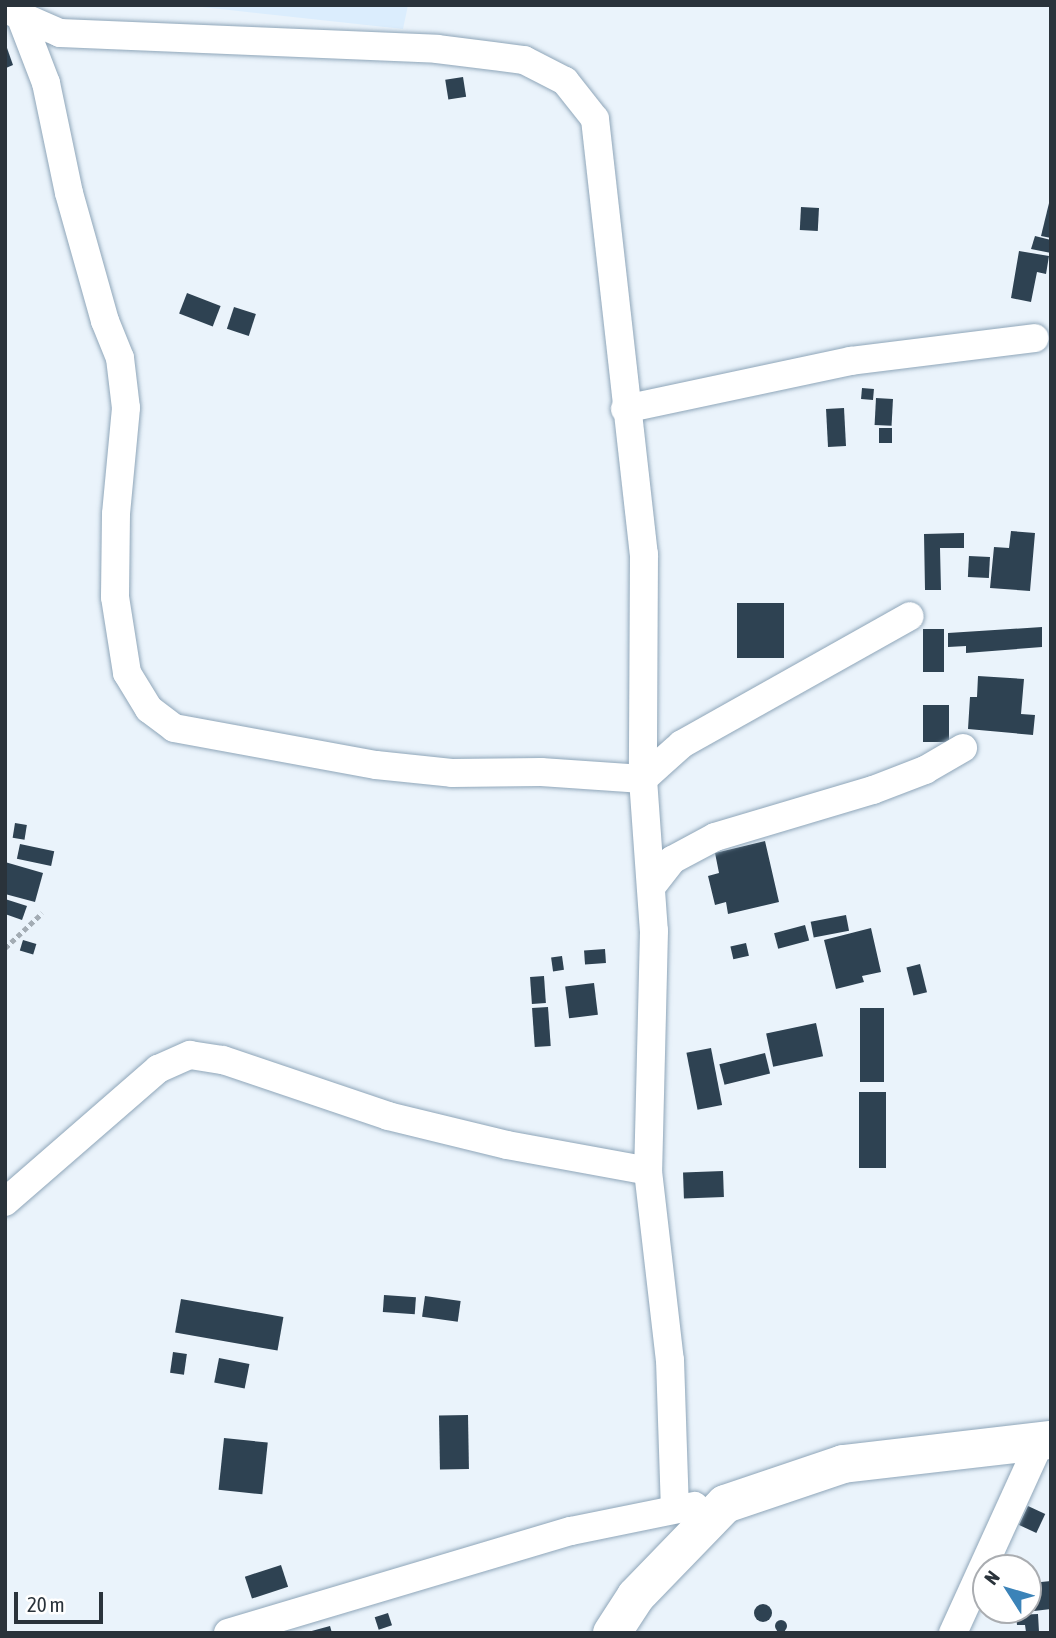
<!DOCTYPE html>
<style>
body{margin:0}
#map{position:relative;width:1056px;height:1638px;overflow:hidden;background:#eaf3fb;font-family:"Asap Condensed",sans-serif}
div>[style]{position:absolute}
.built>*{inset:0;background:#dbedfd}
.building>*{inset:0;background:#2e4252;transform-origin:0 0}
.round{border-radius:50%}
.path>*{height:4.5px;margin-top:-2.25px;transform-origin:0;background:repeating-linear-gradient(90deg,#a3acb4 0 5px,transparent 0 8.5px)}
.roads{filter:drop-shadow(0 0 2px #8fa6b9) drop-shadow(0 0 2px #8fa6b9)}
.street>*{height:28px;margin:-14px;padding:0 14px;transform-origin:14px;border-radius:14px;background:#fff}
.secondary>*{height:38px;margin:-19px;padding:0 19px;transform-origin:19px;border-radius:19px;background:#fff}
span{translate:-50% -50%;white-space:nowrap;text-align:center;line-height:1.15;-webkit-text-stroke:7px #fff;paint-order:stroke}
.frame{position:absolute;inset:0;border:7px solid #2a333b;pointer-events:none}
.north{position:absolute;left:972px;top:1554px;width:70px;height:70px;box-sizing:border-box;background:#fff;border:2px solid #aaadb1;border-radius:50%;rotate:307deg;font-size:19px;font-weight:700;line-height:28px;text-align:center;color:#2a333b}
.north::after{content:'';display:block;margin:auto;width:24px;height:32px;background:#3b83b8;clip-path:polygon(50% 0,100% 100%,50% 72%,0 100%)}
.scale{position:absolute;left:14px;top:1592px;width:89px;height:32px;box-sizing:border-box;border:4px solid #2a333b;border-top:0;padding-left:9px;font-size:21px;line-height:24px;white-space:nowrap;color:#2a333b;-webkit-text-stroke:5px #fff;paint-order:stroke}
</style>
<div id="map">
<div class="built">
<div style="clip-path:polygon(184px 5px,408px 5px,403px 29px)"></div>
</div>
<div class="building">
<div style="clip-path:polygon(7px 48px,13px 65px,6px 68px,5px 49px)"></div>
<div style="left:463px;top:77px;width:20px;height:18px;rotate:81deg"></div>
<div style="clip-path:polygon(1050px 199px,1051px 199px,1051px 238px,1041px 236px)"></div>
<div style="left:801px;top:207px;width:18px;height:23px;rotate:3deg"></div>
<div style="clip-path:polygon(1035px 236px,1051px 240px,1051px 253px,1031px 249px)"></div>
<div style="clip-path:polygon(1019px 251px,1049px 256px,1046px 274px,1037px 272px,1031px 302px,1011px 298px)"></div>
<div style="left:187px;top:293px;width:36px;height:22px;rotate:21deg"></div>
<div style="left:234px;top:307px;width:23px;height:23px;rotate:18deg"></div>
<div style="left:862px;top:388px;width:12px;height:11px;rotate:5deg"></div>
<div style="left:876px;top:398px;width:17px;height:27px;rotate:3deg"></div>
<div style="left:844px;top:408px;width:38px;height:18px;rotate:87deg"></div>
<div style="left:879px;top:428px;width:13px;height:15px"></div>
<div style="clip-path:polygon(1011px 531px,1035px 533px,1030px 591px,990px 588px,994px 547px,1009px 548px)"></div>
<div style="clip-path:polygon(964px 533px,964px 548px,940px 548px,941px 590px,925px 590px,924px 534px)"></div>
<div style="left:969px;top:556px;width:21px;height:21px;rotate:3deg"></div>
<div style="left:737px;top:603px;width:47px;height:55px"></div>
<div style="clip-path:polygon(1042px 627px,1042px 647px,966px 653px,966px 646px,948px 647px,948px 633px)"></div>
<div style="left:923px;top:629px;width:21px;height:43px"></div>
<div style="clip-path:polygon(978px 676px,1024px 679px,1021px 714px,1035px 715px,1033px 735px,968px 729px,970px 697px,977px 697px)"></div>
<div style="left:923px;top:705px;width:26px;height:37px"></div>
<div style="left:15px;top:823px;width:12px;height:15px;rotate:9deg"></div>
<div style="clip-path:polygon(765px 841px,779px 902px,728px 914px,726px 902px,715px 905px,708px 876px,719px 873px,715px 853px)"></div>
<div style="left:20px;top:844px;width:35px;height:15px;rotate:12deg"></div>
<div style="clip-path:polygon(5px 862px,43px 873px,35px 902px,5px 894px)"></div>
<div style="clip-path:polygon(5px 899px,27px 906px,22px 920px,5px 914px)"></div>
<div style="left:846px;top:915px;width:16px;height:36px;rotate:79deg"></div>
<div style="left:805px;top:925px;width:16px;height:32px;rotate:75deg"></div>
<div style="clip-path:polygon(871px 928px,881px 972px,862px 976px,864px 982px,836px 989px,824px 940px)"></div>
<div style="left:23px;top:940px;width:14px;height:11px;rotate:17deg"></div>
<div style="left:746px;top:943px;width:13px;height:16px;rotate:77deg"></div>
<div style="left:605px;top:949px;width:14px;height:21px;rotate:86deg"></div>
<div style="left:562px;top:956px;width:14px;height:11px;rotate:82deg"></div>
<div style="left:920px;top:964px;width:29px;height:14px;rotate:76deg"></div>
<div style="left:544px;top:976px;width:27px;height:14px;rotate:86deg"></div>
<div style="left:594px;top:983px;width:32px;height:29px;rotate:83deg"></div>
<div style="left:548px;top:1007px;width:39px;height:16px;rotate:86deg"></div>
<div style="left:884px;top:1008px;width:74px;height:24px;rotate:90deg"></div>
<div style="left:816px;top:1023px;width:34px;height:51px;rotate:78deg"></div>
<div style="left:711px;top:1048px;width:58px;height:25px;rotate:79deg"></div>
<div style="left:765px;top:1053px;width:21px;height:47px;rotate:76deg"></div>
<div style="left:886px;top:1092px;width:76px;height:27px;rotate:90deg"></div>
<div style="left:723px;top:1171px;width:26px;height:40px;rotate:88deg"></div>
<div style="left:384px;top:1295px;width:32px;height:17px;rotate:4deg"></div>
<div style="left:425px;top:1296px;width:36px;height:21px;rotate:8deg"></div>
<div style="left:181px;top:1299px;width:104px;height:34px;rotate:10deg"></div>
<div style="left:173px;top:1352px;width:14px;height:21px;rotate:8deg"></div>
<div style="left:219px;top:1358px;width:31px;height:25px;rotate:11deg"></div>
<div style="left:468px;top:1415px;width:54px;height:29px;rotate:89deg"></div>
<div style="left:224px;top:1438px;width:44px;height:52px;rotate:6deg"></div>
<div style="left:1028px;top:1506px;width:19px;height:21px;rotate:25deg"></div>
<div style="left:281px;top:1565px;width:23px;height:38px;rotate:72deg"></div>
<div style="clip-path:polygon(1051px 1581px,1051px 1609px,1034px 1611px,1031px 1583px)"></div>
<div class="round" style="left:754px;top:1604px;width:18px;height:18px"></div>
<div style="left:388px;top:1613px;width:13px;height:14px;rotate:72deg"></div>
<div style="clip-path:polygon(1038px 1614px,1039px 1632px,1026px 1632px,1025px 1625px,1017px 1625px,1016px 1615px)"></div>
<div class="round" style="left:775px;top:1620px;width:12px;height:12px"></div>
<div style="clip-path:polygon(330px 1626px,332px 1633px,308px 1633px,308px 1632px)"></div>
</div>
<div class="path">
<div style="left:5px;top:948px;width:51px;rotate:-43.4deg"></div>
</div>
<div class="roads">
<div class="street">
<div style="left:5px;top:9px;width:60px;rotate:23.6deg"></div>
<div style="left:60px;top:33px;width:377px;rotate:2.4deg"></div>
<div style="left:437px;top:49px;width:88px;rotate:7.2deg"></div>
<div style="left:524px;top:60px;width:46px;rotate:27.1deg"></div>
<div style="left:565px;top:81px;width:48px;rotate:51.7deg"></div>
<div style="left:595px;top:119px;width:438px;rotate:83.6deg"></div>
<div style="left:644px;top:554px;width:225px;rotate:90.3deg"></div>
<div style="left:643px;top:779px;width:152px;rotate:85.9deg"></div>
<div style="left:654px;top:931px;width:240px;rotate:91.4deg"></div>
<div style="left:648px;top:1171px;width:190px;rotate:83.4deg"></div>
<div style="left:670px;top:1360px;width:148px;rotate:88.1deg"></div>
<div style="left:21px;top:18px;width:70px;rotate:69deg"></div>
<div style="left:46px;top:83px;width:112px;rotate:78.2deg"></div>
<div style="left:69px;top:193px;width:133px;rotate:74.3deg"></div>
<div style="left:105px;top:321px;width:40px;rotate:68deg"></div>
<div style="left:120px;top:358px;width:50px;rotate:83.2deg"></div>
<div style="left:126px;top:408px;width:106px;rotate:95.4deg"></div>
<div style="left:116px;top:514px;width:83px;rotate:90.7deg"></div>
<div style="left:115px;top:597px;width:77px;rotate:81deg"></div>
<div style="left:127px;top:673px;width:42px;rotate:58.6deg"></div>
<div style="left:149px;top:709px;width:31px;rotate:37deg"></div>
<div style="left:174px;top:728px;width:205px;rotate:10.4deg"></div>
<div style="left:376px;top:765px;width:76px;rotate:6deg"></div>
<div style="left:452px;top:773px;width:89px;rotate:-0.6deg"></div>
<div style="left:541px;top:772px;width:102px;rotate:3.9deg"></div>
<div style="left:643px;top:779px;width:52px;rotate:-41.9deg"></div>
<div style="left:682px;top:744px;width:261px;rotate:-29.3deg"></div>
<div style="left:625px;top:409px;width:231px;rotate:-12deg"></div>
<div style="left:851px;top:361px;width:185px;rotate:-7.1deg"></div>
<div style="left:652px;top:886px;width:33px;rotate:-52deg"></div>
<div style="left:672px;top:860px;width:49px;rotate:-28.1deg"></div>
<div style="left:715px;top:837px;width:165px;rotate:-16.6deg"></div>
<div style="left:873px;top:790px;width:56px;rotate:-21deg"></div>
<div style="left:925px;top:770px;width:44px;rotate:-30.1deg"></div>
<div style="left:5px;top:1202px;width:203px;rotate:-41deg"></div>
<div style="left:158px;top:1069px;width:35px;rotate:-24deg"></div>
<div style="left:190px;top:1055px;width:33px;rotate:9deg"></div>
<div style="left:223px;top:1060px;width:174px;rotate:18.7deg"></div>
<div style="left:388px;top:1116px;width:122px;rotate:13.7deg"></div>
<div style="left:507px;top:1145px;width:143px;rotate:10.4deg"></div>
<div style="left:228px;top:1633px;width:358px;rotate:-16.6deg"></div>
<div style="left:571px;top:1531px;width:126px;rotate:-11.5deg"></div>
<div style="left:953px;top:1633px;width:212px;rotate:-65.5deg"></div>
</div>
<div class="secondary">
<div style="left:612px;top:1633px;width:44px;rotate:-57deg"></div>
<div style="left:636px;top:1596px;width:128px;rotate:-45.9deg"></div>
<div style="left:725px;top:1504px;width:125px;rotate:-18.7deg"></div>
<div style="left:843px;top:1464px;width:209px;rotate:-6.6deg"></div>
</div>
</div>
<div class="frame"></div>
<div class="north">N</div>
<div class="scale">20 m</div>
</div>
